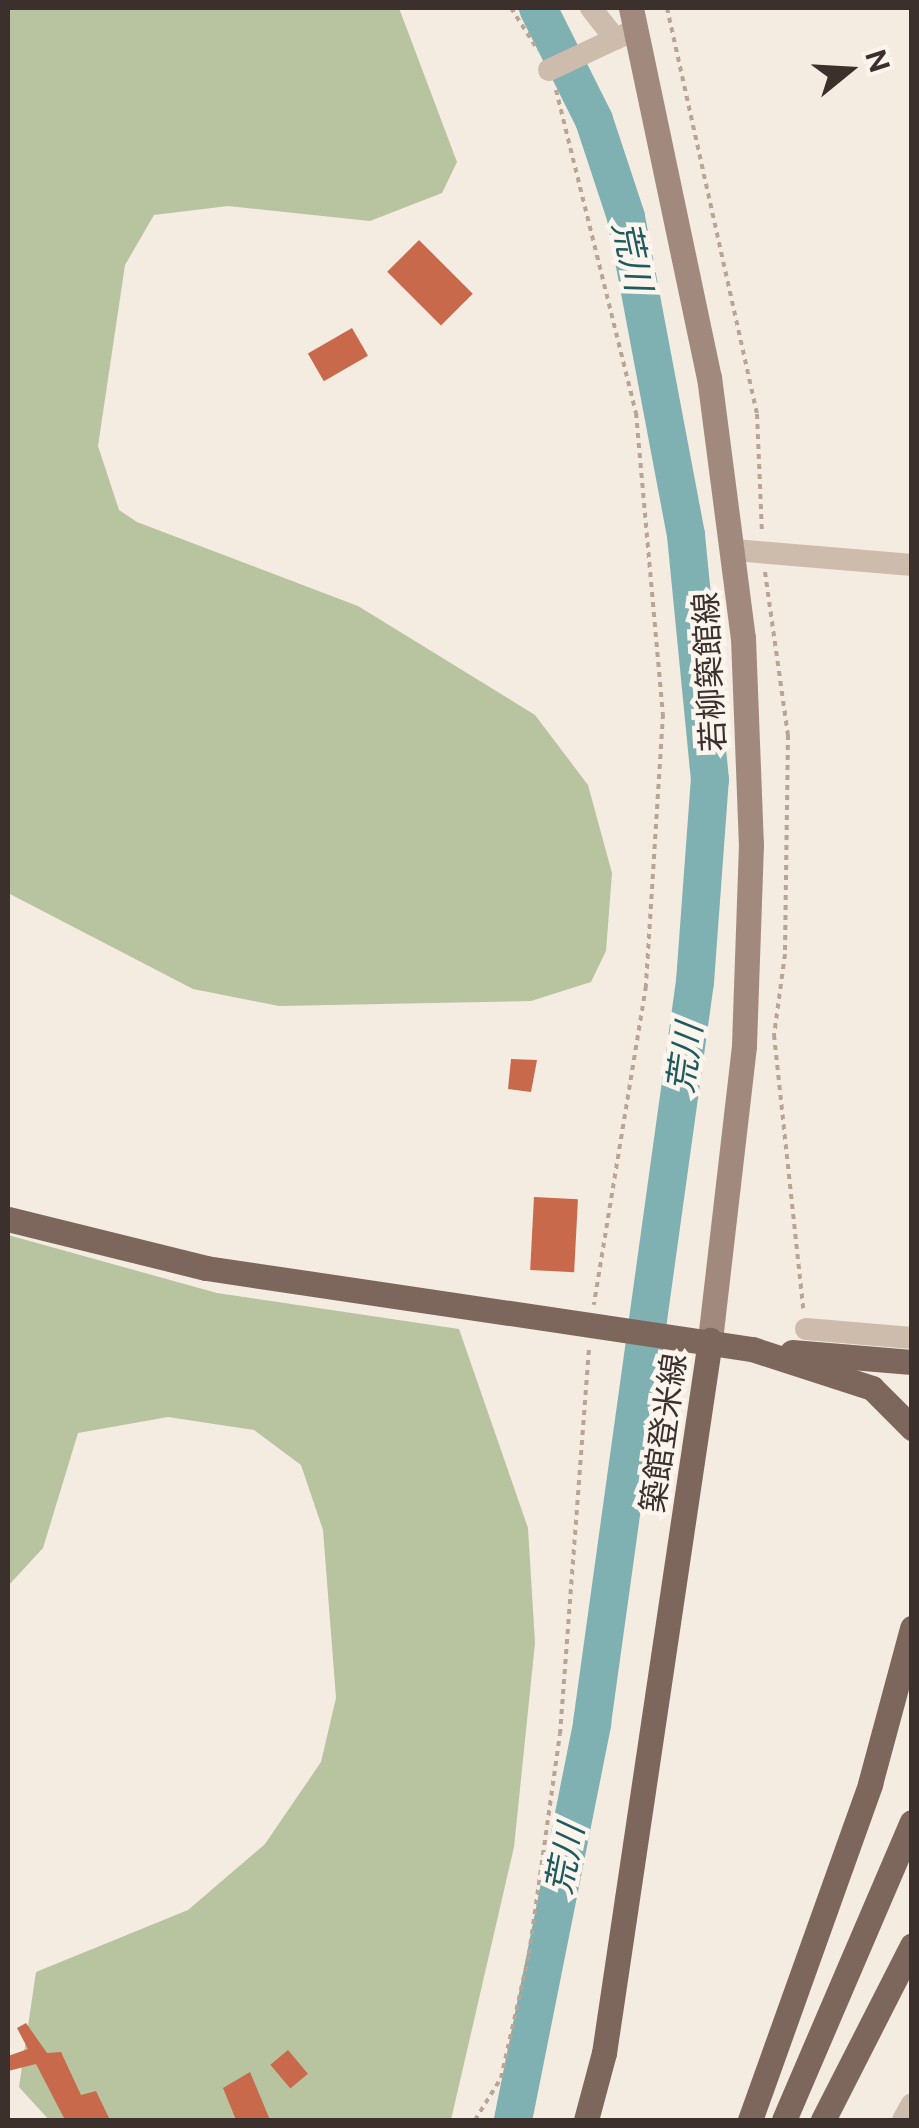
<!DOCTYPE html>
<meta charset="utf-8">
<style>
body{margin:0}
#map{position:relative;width:919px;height:2128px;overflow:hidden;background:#f4ebe1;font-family:"Public Sans","Noto Sans JP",sans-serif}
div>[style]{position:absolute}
.green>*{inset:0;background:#b8c4a0}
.river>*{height:38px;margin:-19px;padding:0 19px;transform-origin:19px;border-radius:19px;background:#7fb0b2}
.building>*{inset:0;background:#c8694b;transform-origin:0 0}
.path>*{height:4px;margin-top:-2px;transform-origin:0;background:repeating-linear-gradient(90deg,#b9a596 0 5px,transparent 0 10px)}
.street>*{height:22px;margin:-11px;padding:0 11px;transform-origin:11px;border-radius:11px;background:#cdbbac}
.secondary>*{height:25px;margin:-12.5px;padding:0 12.5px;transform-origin:12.5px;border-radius:12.5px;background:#a18a7d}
.primary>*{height:25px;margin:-12.5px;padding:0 12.5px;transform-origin:12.5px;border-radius:12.5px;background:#7d675c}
span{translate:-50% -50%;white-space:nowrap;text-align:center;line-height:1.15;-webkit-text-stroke:9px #fbf5ee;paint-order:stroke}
.street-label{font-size:32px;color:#3b302b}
.water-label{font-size:35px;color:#1f5a5e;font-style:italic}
.frame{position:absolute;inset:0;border:10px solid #3b302b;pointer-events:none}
.north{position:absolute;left:799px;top:20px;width:100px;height:100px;-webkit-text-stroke:8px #fbf5ee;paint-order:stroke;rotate:72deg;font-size:28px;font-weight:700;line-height:40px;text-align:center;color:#3b302b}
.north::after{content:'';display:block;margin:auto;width:35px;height:45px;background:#3b302b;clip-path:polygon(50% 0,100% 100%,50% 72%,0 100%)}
</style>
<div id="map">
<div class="green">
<div style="clip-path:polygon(8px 8px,399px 8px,457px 162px,442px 193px,370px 221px,228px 206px,154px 215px,125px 265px,98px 446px,119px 510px,137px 522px,358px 606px,535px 715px,588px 785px,612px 873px,606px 951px,591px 982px,531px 1001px,279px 1006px,193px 989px,8px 893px)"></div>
<div style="clip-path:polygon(8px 1235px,217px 1293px,459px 1329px,528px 1528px,535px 1643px,514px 1847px,451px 2120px,49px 2120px,19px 2087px,36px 1972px,188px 1910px,265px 1844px,321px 1762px,336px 1698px,323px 1530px,301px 1465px,254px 1430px,168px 1417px,78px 1433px,43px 1548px,8px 1586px)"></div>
</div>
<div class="river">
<div style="left:513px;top:2120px;width:405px;rotate:-78.7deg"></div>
<div style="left:592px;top:1723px;width:748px;rotate:-82.09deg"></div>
<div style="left:695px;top:982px;width:203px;rotate:-85.8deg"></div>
<div style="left:710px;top:780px;width:246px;rotate:-95.6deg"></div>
<div style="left:686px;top:535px;width:324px;rotate:-100.7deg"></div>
<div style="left:626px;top:217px;width:102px;rotate:-108.3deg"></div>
<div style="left:594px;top:120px;width:125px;rotate:-116.6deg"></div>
</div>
<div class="building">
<div style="left:419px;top:240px;width:76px;height:45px;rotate:45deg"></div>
<div style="left:352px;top:328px;width:32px;height:51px;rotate:60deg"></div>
<div style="clip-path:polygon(511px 1059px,537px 1060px,531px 1092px,508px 1089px)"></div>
<div style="left:534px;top:1197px;width:44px;height:73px;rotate:3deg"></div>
<div style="clip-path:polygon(26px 2023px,47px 2053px,61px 2052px,81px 2095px,96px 2091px,110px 2120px,65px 2120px,36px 2064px,8px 2071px,8px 2056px,28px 2049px,17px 2028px)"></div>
<div style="left:288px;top:2050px;width:31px;height:23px;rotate:50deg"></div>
<div style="clip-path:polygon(250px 2072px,270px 2120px,236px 2120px,223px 2088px)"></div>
</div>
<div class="path">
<div style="left:511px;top:8px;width:50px;rotate:57.3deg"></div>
<div style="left:667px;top:8px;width:416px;rotate:77.5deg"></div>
<div style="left:757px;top:414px;width:119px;rotate:87.6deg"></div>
<div style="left:556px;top:90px;width:333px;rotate:76.1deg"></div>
<div style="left:636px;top:413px;width:302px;rotate:84.9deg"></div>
<div style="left:663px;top:714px;width:273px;rotate:93.6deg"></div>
<div style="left:646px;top:986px;width:323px;rotate:99.3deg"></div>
<div style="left:765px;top:572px;width:165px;rotate:82deg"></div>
<div style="left:788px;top:735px;width:219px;rotate:90.8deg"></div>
<div style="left:785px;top:954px;width:82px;rotate:97.7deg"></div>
<div style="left:774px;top:1035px;width:275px;rotate:83.9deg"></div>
<div style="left:475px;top:2120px;width:49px;rotate:-58.2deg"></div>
<div style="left:501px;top:2078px;width:127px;rotate:-77.3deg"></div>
<div style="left:529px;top:1954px;width:222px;rotate:-82deg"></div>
<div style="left:560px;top:1734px;width:386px;rotate:-85.7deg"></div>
</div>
<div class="street">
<div style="left:591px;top:8px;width:39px;rotate:52deg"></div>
<div style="left:615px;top:39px;width:12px;rotate:-24deg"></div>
<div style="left:549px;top:70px;width:73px;rotate:-25.2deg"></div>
<div style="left:734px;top:550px;width:179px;rotate:4.8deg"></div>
<div style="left:806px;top:1329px;width:106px;rotate:4.9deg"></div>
<div style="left:903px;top:2120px;width:18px;rotate:-61deg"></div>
</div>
<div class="secondary">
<div style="left:631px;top:8px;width:377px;rotate:78.1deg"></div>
<div style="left:709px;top:377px;width:263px;rotate:82.6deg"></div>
<div style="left:743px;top:638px;width:206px;rotate:87.8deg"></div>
<div style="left:751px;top:844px;width:202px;rotate:92deg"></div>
<div style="left:744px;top:1046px;width:296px;rotate:96.6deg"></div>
</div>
<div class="primary">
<div style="left:8px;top:1219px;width:204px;rotate:13.9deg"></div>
<div style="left:206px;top:1268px;width:552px;rotate:8.44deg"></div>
<div style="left:752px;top:1349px;width:126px;rotate:18deg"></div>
<div style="left:872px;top:1388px;width:57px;rotate:45deg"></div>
<div style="left:792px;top:1352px;width:120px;rotate:4.8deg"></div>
<div style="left:586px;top:2120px;width:69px;rotate:-75deg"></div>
<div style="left:604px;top:2053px;width:721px;rotate:-81.54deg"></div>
<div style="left:750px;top:2120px;width:357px;rotate:-70.3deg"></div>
<div style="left:870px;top:1784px;width:162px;rotate:-74.9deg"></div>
<div style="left:784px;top:2120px;width:324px;rotate:-66.8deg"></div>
<div style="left:823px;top:2120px;width:196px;rotate:-63deg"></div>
</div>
<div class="street-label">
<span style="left:710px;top:672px;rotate:-93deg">若柳築館線</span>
<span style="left:664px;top:1433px;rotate:-82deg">築館登米線</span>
</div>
<div class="water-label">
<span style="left:632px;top:256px;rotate:78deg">荒川</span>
<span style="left:685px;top:1058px;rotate:-82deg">荒川</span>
<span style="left:565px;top:1859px;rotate:-79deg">荒川</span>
</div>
<div class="frame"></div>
<div class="north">N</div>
</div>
